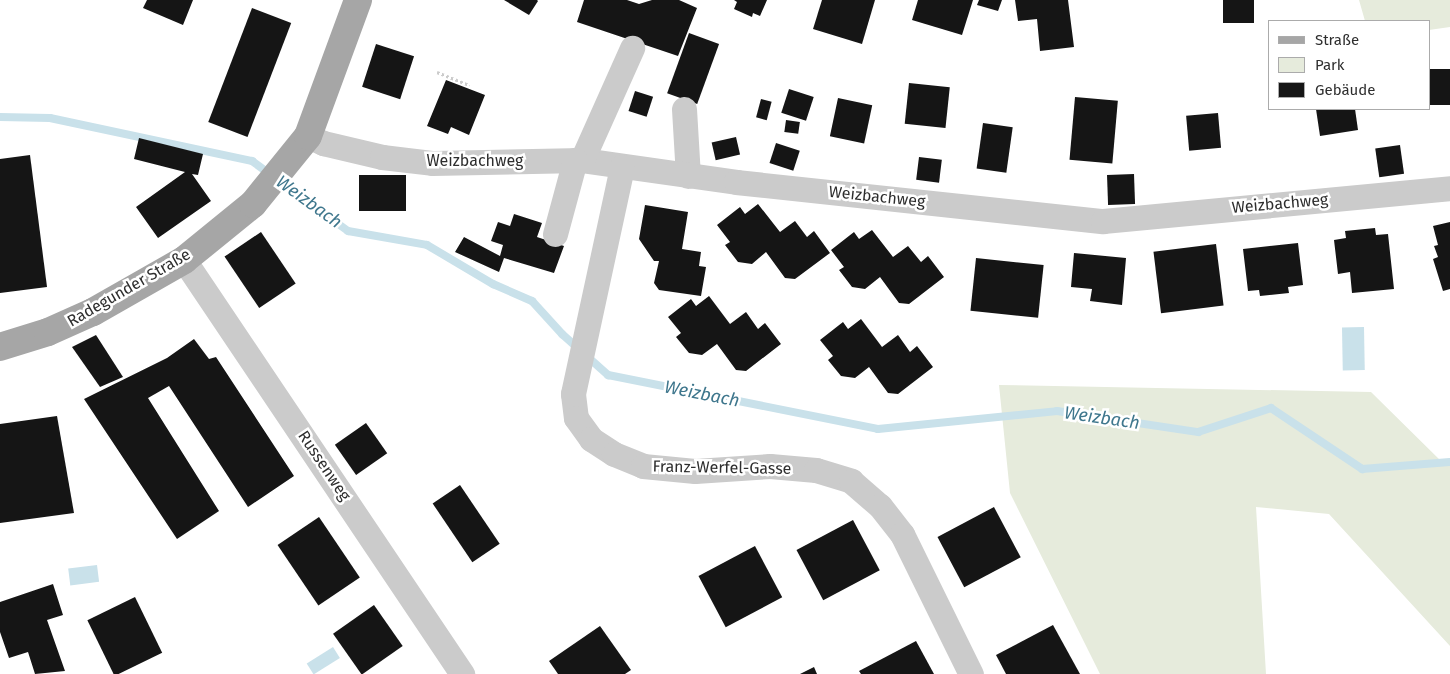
<!DOCTYPE html>
<meta charset="utf-8">
<style>
body{margin:0}
#map{position:relative;width:1450px;height:674px;overflow:hidden;background:#fff;font-family:"Fira Sans",sans-serif}
div>[style]{position:absolute}
.green>*{inset:0;background:#e6ebdc}
.water>*{inset:0;background:#c9e1ea;transform-origin:0 0}
.stream>*{height:8px;margin:-4px;padding:0 4px;transform-origin:4px;border-radius:4px;background:#c9e1ea}
.building>*{inset:0;background:#151515;transform-origin:0 0}
.path>*{height:3px;margin-top:-1.5px;transform-origin:0;background:repeating-linear-gradient(90deg,#cbcbcb 0 2.5px,transparent 0 5px)}
.minor>*{height:25px;margin:-12.5px;padding:0 12.5px;transform-origin:12.5px;border-radius:12.5px;background:#cbcbcb}
.major>*{height:28px;margin:-14px;padding:0 14px;transform-origin:14px;border-radius:14px;background:#a6a6a6}
span{translate:-50% -50%;white-space:nowrap;text-align:center;line-height:1.15;-webkit-text-stroke:5px #fff;paint-order:stroke}
.street-label{font-size:16px;color:#2e2e2e}
.water-label{font-size:18px;color:#3f778d;font-style:italic}
.legend{position:absolute;left:1268px;top:20px;width:162px;height:90px;box-sizing:border-box;background:#fff;border:1px solid #ababab;margin:0;padding:6px 9px;list-style:none;font-size:15px;color:#2e2e2e}
.legend li{display:flex;align-items:center;gap:10px;height:25px}
.legend b{width:25px;border:1px solid #ababab}
</style>
<div id="map">
<div class="green">
<div style="clip-path:polygon(1359px 0,1450px 0,1450px 27px,1429px 30px,1429px 21px,1365px 21px)"></div>
<div style="clip-path:polygon(999px 385px,1371px 392px,1443px 463px,1450px 461px,1450px 646px,1329px 514px,1256px 507px,1266px 674px,1100px 674px,1010px 493px)"></div>
</div>
<div class="water">
<div style="left:1364px;top:327px;width:43px;height:22px;rotate:89deg"></div>
<div style="left:97px;top:565px;width:17px;height:29px;rotate:83deg"></div>
<div style="left:333px;top:647px;width:13px;height:31px;rotate:58deg"></div>
</div>
<div class="stream">
<div style="left:0;top:117px;width:50px;rotate:1.1deg"></div>
<div style="left:50px;top:118px;width:207px;rotate:12deg"></div>
<div style="left:252px;top:161px;width:119px;rotate:36.1deg"></div>
<div style="left:348px;top:231px;width:80px;rotate:10deg"></div>
<div style="left:427px;top:245px;width:77px;rotate:30.6deg"></div>
<div style="left:493px;top:284px;width:43px;rotate:23.6deg"></div>
<div style="left:532px;top:301px;width:45px;rotate:47.7deg"></div>
<div style="left:562px;top:334px;width:62px;rotate:41.7deg"></div>
<div style="left:608px;top:375px;width:275px;rotate:11.3deg"></div>
<div style="left:878px;top:429px;width:180px;rotate:-5.7deg"></div>
<div style="left:1057px;top:411px;width:143px;rotate:8.5deg"></div>
<div style="left:1198px;top:432px;width:77px;rotate:-18.2deg"></div>
<div style="left:1271px;top:408px;width:110px;rotate:33.8deg"></div>
<div style="left:1362px;top:469px;width:88px;rotate:-4.5deg"></div>
</div>
<div class="building">
<div style="clip-path:polygon(147px 0,193px 0,183px 25px,143px 8px)"></div>
<div style="clip-path:polygon(504px 0,537px 0,538px 1px,529px 15px)"></div>
<div style="clip-path:polygon(584px 0,627px 0,639px 4px,652px 0,679px 0,697px 8px,678px 56px,577px 22px)"></div>
<div style="clip-path:polygon(734px 0,767px 0,760px 16px,753px 13px,752px 17px,734px 9px,737px 2px)"></div>
<div style="clip-path:polygon(822px 0,875px 0,862px 44px,813px 29px)"></div>
<div style="clip-path:polygon(918px 0,973px 0,962px 35px,912px 20px)"></div>
<div style="clip-path:polygon(979px 0,1002px 0,998px 11px,977px 5px)"></div>
<div style="clip-path:polygon(1015px 0,1068px 0,1074px 47px,1040px 51px,1037px 19px,1018px 21px)"></div>
<div style="left:1223px;top:0;width:31px;height:23px"></div>
<div style="left:252px;top:8px;width:42px;height:122px;rotate:21deg"></div>
<div style="left:689px;top:33px;width:32px;height:64px;rotate:20deg"></div>
<div style="left:376px;top:44px;width:40px;height:45px;rotate:18deg"></div>
<div style="left:1450px;top:69px;width:36px;height:21px;rotate:90deg"></div>
<div style="clip-path:polygon(446px 80px,485px 95px,469px 135px,451px 127px,448px 134px,427px 126px)"></div>
<div style="left:909px;top:83px;width:41px;height:41px;rotate:6deg"></div>
<div style="left:789px;top:89px;width:26px;height:25px;rotate:18deg"></div>
<div style="left:635px;top:91px;width:19px;height:21px;rotate:18deg"></div>
<div style="left:1075px;top:97px;width:43px;height:63px;rotate:5deg"></div>
<div style="left:838px;top:98px;width:35px;height:39px;rotate:12deg"></div>
<div style="left:761px;top:99px;width:11px;height:19px;rotate:15deg"></div>
<div style="clip-path:polygon(1316px 109px,1355px 109px,1358px 130px,1320px 136px)"></div>
<div style="left:1218px;top:113px;width:35px;height:32px;rotate:85deg"></div>
<div style="left:786px;top:120px;width:14px;height:12px;rotate:8deg"></div>
<div style="left:983px;top:123px;width:30px;height:46px;rotate:8deg"></div>
<div style="left:736px;top:137px;width:18px;height:25px;rotate:77deg"></div>
<div style="clip-path:polygon(139px 138px,203px 154px,198px 175px,192px 174px,211px 201px,158px 238px,136px 207px,185px 172px,134px 159px)"></div>
<div style="left:776px;top:143px;width:25px;height:21px;rotate:18deg"></div>
<div style="left:1400px;top:145px;width:29px;height:25px;rotate:82deg"></div>
<div style="clip-path:polygon(30px 155px,47px 287px,0 293px,0 159px)"></div>
<div style="left:919px;top:157px;width:23px;height:23px;rotate:7deg"></div>
<div style="left:1134px;top:174px;width:30px;height:27px;rotate:88deg"></div>
<div style="left:359px;top:175px;width:47px;height:36px"></div>
<div style="clip-path:polygon(758px 204px,780px 232px,795px 221px,807px 237px,814px 231px,830px 253px,795px 279px,785px 278px,766px 252px,752px 264px,738px 262px,725px 245px,730px 242px,717px 225px,740px 207px,745px 214px)"></div>
<div style="clip-path:polygon(645px 205px,688px 212px,682px 249px,701px 252px,699px 266px,706px 267px,701px 296px,659px 290px,654px 283px,659px 261px,654px 261px,639px 239px)"></div>
<div style="clip-path:polygon(514px 214px,542px 223px,537px 237px,564px 246px,554px 273px,504px 258px,499px 272px,455px 252px,464px 237px,500px 256px,503px 245px,491px 241px,498px 222px,510px 226px)"></div>
<div style="clip-path:polygon(1450px 222px,1450px 289px,1443px 291px,1433px 259px,1438px 257px,1434px 246px,1438px 245px,1433px 226px)"></div>
<div style="clip-path:polygon(1375px 228px,1376px 235px,1388px 234px,1394px 289px,1352px 293px,1350px 272px,1338px 274px,1334px 240px,1346px 238px,1345px 231px)"></div>
<div style="clip-path:polygon(872px 230px,893px 257px,908px 246px,921px 262px,928px 256px,944px 277px,909px 304px,899px 303px,880px 277px,865px 289px,852px 287px,839px 270px,844px 267px,831px 250px,854px 232px,859px 239px)"></div>
<div style="left:261px;top:232px;width:62px;height:44px;rotate:56deg"></div>
<div style="clip-path:polygon(1298px 243px,1303px 285px,1288px 287px,1289px 293px,1260px 296px,1259px 290px,1248px 291px,1243px 249px)"></div>
<div style="left:1216px;top:244px;width:62px;height:63px;rotate:83deg"></div>
<div style="clip-path:polygon(1074px 253px,1126px 258px,1122px 305px,1090px 301px,1092px 289px,1071px 287px)"></div>
<div style="left:976px;top:258px;width:68px;height:53px;rotate:6deg"></div>
<div style="clip-path:polygon(709px 296px,730px 324px,746px 312px,758px 329px,765px 323px,781px 344px,746px 371px,736px 370px,717px 344px,702px 355px,689px 353px,676px 337px,681px 333px,668px 317px,691px 299px,696px 306px)"></div>
<div style="clip-path:polygon(861px 319px,882px 347px,898px 335px,910px 352px,917px 346px,933px 367px,898px 394px,888px 393px,869px 367px,855px 378px,841px 376px,828px 360px,833px 356px,820px 340px,843px 322px,848px 329px)"></div>
<div style="clip-path:polygon(96px 335px,123px 377px,100px 387px,72px 347px)"></div>
<div style="clip-path:polygon(194px 339px,209px 359px,216px 357px,294px 476px,248px 507px,169px 386px,148px 398px,219px 511px,177px 539px,84px 399px,167px 358px)"></div>
<div style="clip-path:polygon(57px 416px,74px 513px,0 523px,0 424px)"></div>
<div style="left:366px;top:423px;width:37px;height:38px;rotate:55deg"></div>
<div style="left:460px;top:485px;width:71px;height:33px;rotate:56deg"></div>
<div style="left:994px;top:507px;width:57px;height:64px;rotate:62deg"></div>
<div style="left:319px;top:517px;width:73px;height:50px;rotate:56deg"></div>
<div style="left:853px;top:520px;width:57px;height:64px;rotate:62deg"></div>
<div style="left:755px;top:546px;width:58px;height:64px;rotate:62deg"></div>
<div style="clip-path:polygon(53px 584px,63px 615px,47px 620px,65px 671px,35px 674px,28px 652px,9px 658px,0 632px,0 602px)"></div>
<div style="left:135px;top:597px;width:62px;height:53px;rotate:64deg"></div>
<div style="left:374px;top:605px;width:50px;height:50px;rotate:55deg"></div>
<div style="clip-path:polygon(1053px 625px,1080px 674px,1006px 674px,996px 655px)"></div>
<div style="clip-path:polygon(600px 626px,631px 670px,625px 674px,558px 674px,549px 661px)"></div>
<div style="clip-path:polygon(916px 641px,934px 674px,861px 674px,859px 671px)"></div>
<div style="clip-path:polygon(814px 667px,817px 674px,800px 674px)"></div>
</div>
<div class="path">
<div style="left:437px;top:72px;width:35px;rotate:22deg"></div>
</div>
<div class="minor">
<div style="left:684px;top:109px;width:67px;rotate:86.6deg"></div>
<div style="left:308px;top:136px;width:17px;rotate:25deg"></div>
<div style="left:323px;top:143px;width:61px;rotate:13.3deg"></div>
<div style="left:382px;top:157px;width:50px;rotate:6.8deg"></div>
<div style="left:432px;top:163px;width:150px;rotate:-1.1deg"></div>
<div style="left:582px;top:160px;width:156px;rotate:8.1deg"></div>
<div style="left:736px;top:182px;width:369px;rotate:6.1deg"></div>
<div style="left:1103px;top:221px;width:349px;rotate:-5.4deg"></div>
<div style="left:582px;top:160px;width:123px;rotate:-65.9deg"></div>
<div style="left:622px;top:167px;width:232px;rotate:102.2deg"></div>
<div style="left:573px;top:394px;width:24px;rotate:83deg"></div>
<div style="left:576px;top:418px;width:26px;rotate:54deg"></div>
<div style="left:591px;top:439px;width:27px;rotate:33deg"></div>
<div style="left:614px;top:454px;width:31px;rotate:22deg"></div>
<div style="left:643px;top:466px;width:52px;rotate:5.5deg"></div>
<div style="left:695px;top:471px;width:75px;rotate:-3.8deg"></div>
<div style="left:770px;top:466px;width:46px;rotate:5deg"></div>
<div style="left:816px;top:470px;width:37px;rotate:17deg"></div>
<div style="left:851px;top:481px;width:38px;rotate:41deg"></div>
<div style="left:880px;top:506px;width:36px;rotate:52deg"></div>
<div style="left:902px;top:534px;width:156px;rotate:63.8deg"></div>
<div style="left:555px;top:234px;width:77px;rotate:-74.9deg"></div>
<div style="left:184px;top:260px;width:499px;rotate:56.1deg"></div>
</div>
<div class="major">
<div style="left:0;top:347px;width:50px;rotate:-17.4deg"></div>
<div style="left:48px;top:332px;width:49px;rotate:-24deg"></div>
<div style="left:93px;top:312px;width:105px;rotate:-29.7deg"></div>
<div style="left:184px;top:260px;width:89px;rotate:-39.1deg"></div>
<div style="left:253px;top:204px;width:87px;rotate:-51deg"></div>
<div style="left:308px;top:136px;width:145px;rotate:-69.8deg"></div>
</div>
<div class="street-label">
<span style="left:475px;top:161px">Weizbachweg</span>
<span style="left:877px;top:197px;rotate:6deg">Weizbachweg</span>
<span style="left:1280px;top:204px;rotate:-5deg">Weizbachweg</span>
<span style="left:129px;top:288px;rotate:-30deg">Radegunder Straße</span>
<span style="left:324px;top:466px;rotate:56deg">Russenweg</span>
<span style="left:722px;top:468px;rotate:1deg">Franz-Werfel-Gasse</span>
</div>
<div class="water-label">
<span style="left:309px;top:202px;rotate:36deg">Weizbach</span>
<span style="left:702px;top:394px;rotate:11deg">Weizbach</span>
<span style="left:1102px;top:418px;rotate:8deg">Weizbach</span>
</div>
<ul class="legend">
<li><b style="height:6px;background:#a6a6a6"></b>Straße</li>
<li><b style="height:14px;background:#e6ebdc"></b>Park</li>
<li><b style="height:14px;background:#151515"></b>Gebäude</li>
</ul>
</div>
